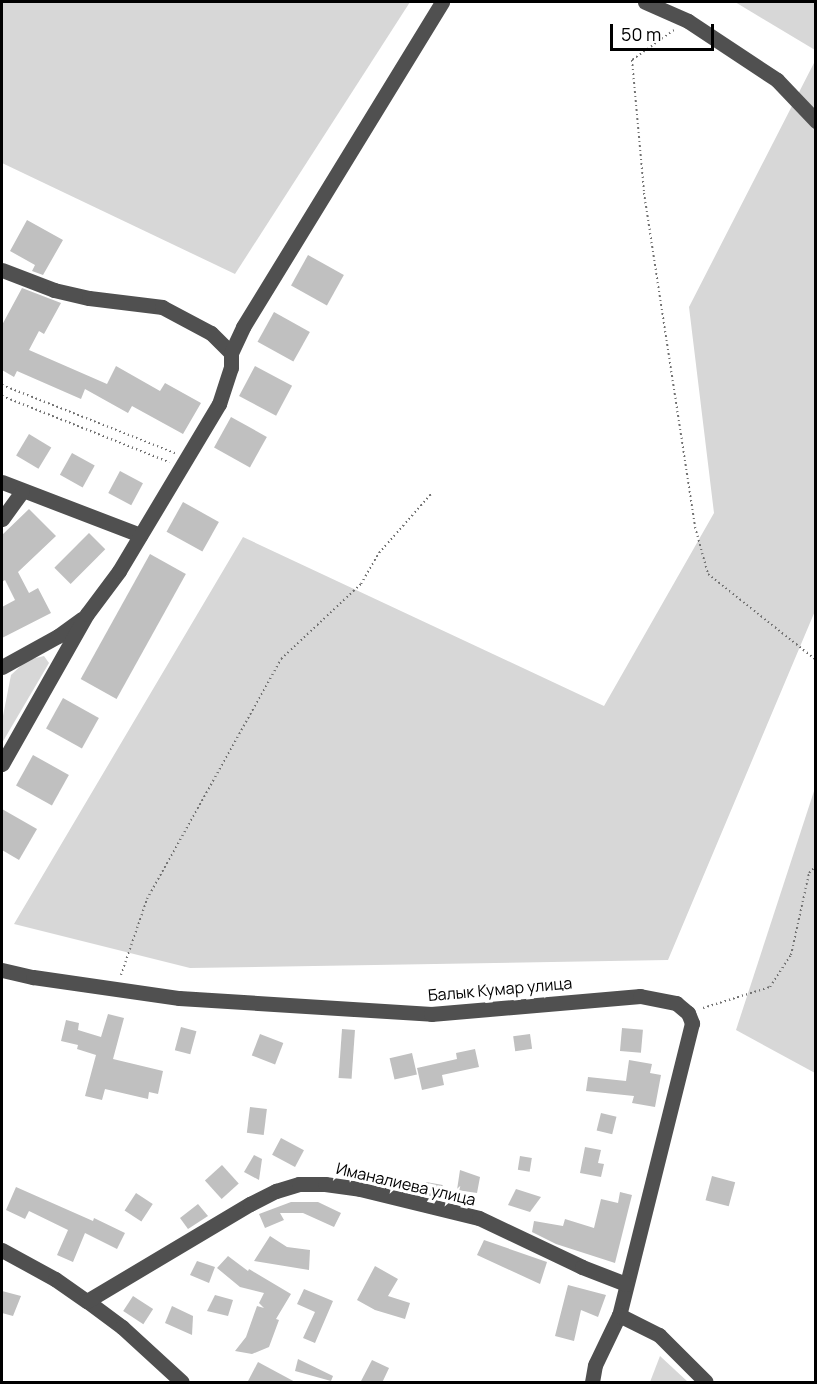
<!DOCTYPE html>
<meta charset="utf-8">
<style>
body{margin:0}
#map{position:relative;width:817px;height:1384px;overflow:hidden;background:#fff;font-family:Manrope,sans-serif}
div>[style]{position:absolute}
.green>*{inset:0;background:#d7d7d7}
.building>*{inset:0;background:#c0c0c0;transform-origin:0 0}
.path>*{height:2px;margin-top:-1px;transform-origin:0;background:repeating-linear-gradient(90deg,#727272 0 1.5px,transparent 0 4.5px)}
.minor>*{height:15px;margin:-7.5px;padding:0 7.5px;transform-origin:7.5px;border-radius:7.5px;background:#505050}
span{translate:-50% -50%;white-space:nowrap;text-align:center;line-height:1.15;-webkit-text-stroke:6px #fff;paint-order:stroke}
.street-label{font-size:16px;color:#000}
.frame{position:absolute;inset:0;border:3px solid #000;pointer-events:none}
.scale{position:absolute;left:610px;top:24px;width:104px;height:27px;box-sizing:border-box;border:3px solid #000;border-top:0;padding-left:8px;font-size:18px;line-height:21px;white-space:nowrap;color:#000;-webkit-text-stroke:4px #fff;paint-order:stroke}
</style>
<div id="map">
<div class="green">
<div style="clip-path:polygon(2px 2px,410px 2px,235px 274px,2px 163px)"></div>
<div style="clip-path:polygon(735px 2px,815px 2px,815px 50px)"></div>
<div style="clip-path:polygon(815px 61px,815px 611px,668px 960px,190px 968px,14px 924px,243px 537px,604px 706px,714px 513px,689px 307px)"></div>
<div style="clip-path:polygon(44px 656px,49px 663px,2px 743px,2px 721px,11px 675px,27px 660px)"></div>
<div style="clip-path:polygon(815px 788px,816px 1073px,815px 1073px,736px 1030px)"></div>
<div style="clip-path:polygon(660px 1356px,688px 1382px,650px 1382px)"></div>
</div>
<div class="building">
<div style="clip-path:polygon(27px 220px,63px 240px,43px 275px,32px 271px,35px 265px,10px 251px)"></div>
<div style="left:308px;top:255px;width:41px;height:35px;rotate:29deg"></div>
<div style="clip-path:polygon(22px 288px,61px 303px,44px 334px,39px 331px,29px 350px,107px 384px,116px 366px,160px 391px,165px 383px,201px 403px,183px 434px,132px 406px,128px 413px,85px 389px,81px 399px,17px 371px,14px 377px,2px 370px,2px 325px)"></div>
<div style="left:274px;top:312px;width:41px;height:34px;rotate:29deg"></div>
<div style="left:255px;top:366px;width:42px;height:34px;rotate:28deg"></div>
<div style="left:231px;top:417px;width:41px;height:35px;rotate:29deg"></div>
<div style="left:29px;top:434px;width:26px;height:25px;rotate:31deg"></div>
<div style="left:72px;top:453px;width:26px;height:25px;rotate:29deg"></div>
<div style="left:120px;top:471px;width:26px;height:25px;rotate:28deg"></div>
<div style="left:183px;top:502px;width:41px;height:34px;rotate:29deg"></div>
<div style="clip-path:polygon(29px 509px,56px 536px,18px 572px,29px 593px,38px 588px,51px 613px,2px 638px,2px 607px,15px 600px,5px 580px,2px 582px,2px 535px)"></div>
<div style="left:89px;top:533px;width:23px;height:49px;rotate:45deg"></div>
<div style="left:150px;top:554px;width:41px;height:143px;rotate:29deg"></div>
<div style="left:63px;top:698px;width:41px;height:35px;rotate:29deg"></div>
<div style="left:33px;top:755px;width:41px;height:35px;rotate:29deg"></div>
<div style="clip-path:polygon(2px 809px,37px 829px,19px 860px,2px 850px)"></div>
<div style="clip-path:polygon(108px 1014px,124px 1018px,113px 1059px,163px 1071px,158px 1094px,149px 1092px,148px 1099px,105px 1089px,102px 1100px,85px 1096px,96px 1055px,77px 1049px,78px 1045px,61px 1041px,66px 1020px,79px 1023px,78px 1030px,101px 1037px)"></div>
<div style="left:181px;top:1027px;width:16px;height:24px;rotate:15deg"></div>
<div style="left:622px;top:1028px;width:21px;height:23px;rotate:5deg"></div>
<div style="left:342px;top:1029px;width:13px;height:49px;rotate:4deg"></div>
<div style="left:260px;top:1034px;width:25px;height:23px;rotate:21deg"></div>
<div style="left:530px;top:1034px;width:15px;height:17px;rotate:82deg"></div>
<div style="clip-path:polygon(475px 1049px,479px 1067px,442px 1075px,444px 1085px,422px 1090px,417px 1068px,457px 1059px,456px 1053px)"></div>
<div style="left:412px;top:1053px;width:22px;height:23px;rotate:77deg"></div>
<div style="clip-path:polygon(629px 1060px,652px 1064px,650px 1073px,661px 1075px,655px 1107px,632px 1103px,634px 1096px,586px 1091px,588px 1077px,626px 1081px)"></div>
<div style="left:250px;top:1107px;width:17px;height:26px;rotate:7deg"></div>
<div style="left:601px;top:1113px;width:16px;height:18px;rotate:14deg"></div>
<div style="left:281px;top:1138px;width:26px;height:19px;rotate:28deg"></div>
<div style="clip-path:polygon(585px 1147px,601px 1150px,598px 1163px,604px 1164px,601px 1177px,580px 1173px)"></div>
<div style="clip-path:polygon(254px 1155px,262px 1159px,259px 1180px,244px 1172px)"></div>
<div style="left:520px;top:1156px;width:12px;height:14px;rotate:9deg"></div>
<div style="left:222px;top:1165px;width:25px;height:23px;rotate:48deg"></div>
<div style="clip-path:polygon(460px 1170px,480px 1177px,477px 1193px,457px 1190px)"></div>
<div style="left:712px;top:1176px;width:24px;height:25px;rotate:15deg"></div>
<div style="left:426px;top:1182px;width:17px;height:13px;rotate:10deg"></div>
<div style="clip-path:polygon(16px 1187px,93px 1221px,94px 1218px,125px 1233px,117px 1249px,85px 1233px,73px 1262px,57px 1255px,68px 1230px,29px 1211px,25px 1219px,6px 1210px)"></div>
<div style="clip-path:polygon(516px 1189px,541px 1197px,530px 1212px,508px 1205px)"></div>
<div style="clip-path:polygon(620px 1192px,632px 1195px,615px 1263px,556px 1244px,532px 1232px,534px 1221px,563px 1226px,565px 1219px,594px 1228px,601px 1199px,618px 1203px)"></div>
<div style="left:136px;top:1193px;width:20px;height:21px;rotate:33deg"></div>
<div style="clip-path:polygon(291px 1202px,318px 1202px,341px 1213px,334px 1227px,303px 1213px,280px 1213px,284px 1220px,265px 1228px,259px 1214px)"></div>
<div style="clip-path:polygon(198px 1204px,208px 1216px,188px 1229px,180px 1218px)"></div>
<div style="clip-path:polygon(270px 1236px,287px 1247px,310px 1250px,309px 1270px,254px 1261px)"></div>
<div style="clip-path:polygon(484px 1240px,547px 1262px,540px 1284px,477px 1255px)"></div>
<div style="clip-path:polygon(228px 1256px,248px 1271px,249px 1269px,291px 1294px,276px 1319px,279px 1320px,269px 1347px,252px 1354px,235px 1351px,246px 1337px,257px 1306px,264px 1308px,259px 1303px,264px 1293px,240px 1287px,217px 1268px)"></div>
<div style="clip-path:polygon(197px 1261px,215px 1267px,209px 1283px,190px 1275px)"></div>
<div style="clip-path:polygon(375px 1266px,398px 1279px,388px 1296px,410px 1303px,405px 1319px,375px 1310px,357px 1300px)"></div>
<div style="clip-path:polygon(568px 1285px,606px 1295px,598px 1317px,581px 1310px,574px 1341px,555px 1336px)"></div>
<div style="clip-path:polygon(304px 1289px,333px 1301px,315px 1343px,303px 1338px,315px 1312px,297px 1304px)"></div>
<div style="clip-path:polygon(2px 1291px,21px 1296px,13px 1316px,2px 1313px)"></div>
<div style="clip-path:polygon(215px 1295px,233px 1300px,228px 1316px,207px 1311px)"></div>
<div style="left:133px;top:1296px;width:24px;height:18px;rotate:33deg"></div>
<div style="clip-path:polygon(172px 1306px,193px 1316px,192px 1335px,165px 1323px)"></div>
<div style="clip-path:polygon(298px 1359px,333px 1376px,331px 1381px,295px 1371px)"></div>
<div style="clip-path:polygon(372px 1360px,389px 1368px,382px 1383px,360px 1383px)"></div>
<div style="clip-path:polygon(258px 1362px,297px 1383px,247px 1383px)"></div>
</div>
<div class="path">
<div style="left:674px;top:30px;width:52px;rotate:144.5deg"></div>
<div style="left:632px;top:60px;width:134px;rotate:84.8deg"></div>
<div style="left:644px;top:193px;width:338px;rotate:81.3deg"></div>
<div style="left:695px;top:527px;width:49px;rotate:74.5deg"></div>
<div style="left:708px;top:574px;width:138px;rotate:38.5deg"></div>
<div style="left:2px;top:385px;width:186px;rotate:21.5deg"></div>
<div style="left:2px;top:396px;width:180px;rotate:21.6deg"></div>
<div style="left:121px;top:975px;width:80px;rotate:-71.1deg"></div>
<div style="left:147px;top:899px;width:275px;rotate:-60.8deg"></div>
<div style="left:281px;top:659px;width:110px;rotate:-43.2deg"></div>
<div style="left:361px;top:584px;width:36px;rotate:-60deg"></div>
<div style="left:379px;top:553px;width:79px;rotate:-48.6deg"></div>
<div style="left:703px;top:1008px;width:70px;rotate:-17.4deg"></div>
<div style="left:770px;top:987px;width:38px;rotate:-57deg"></div>
<div style="left:791px;top:955px;width:84px;rotate:-77.6deg"></div>
<div style="left:809px;top:873px;width:10px;rotate:-45deg"></div>
</div>
<div class="minor">
<div style="left:645px;top:2px;width:47px;rotate:23.8deg"></div>
<div style="left:688px;top:21px;width:107px;rotate:33.5deg"></div>
<div style="left:777px;top:80px;width:57px;rotate:46.4deg"></div>
<div style="left:2px;top:270px;width:56px;rotate:21deg"></div>
<div style="left:54px;top:290px;width:36px;rotate:13deg"></div>
<div style="left:89px;top:298px;width:74px;rotate:7deg"></div>
<div style="left:162px;top:307px;width:55px;rotate:28deg"></div>
<div style="left:211px;top:333px;width:28px;rotate:45deg"></div>
<div style="left:2px;top:482px;width:148px;rotate:21deg"></div>
<div style="left:2px;top:519px;width:34px;rotate:-54deg"></div>
<div style="left:2px;top:667px;width:64px;rotate:-29deg"></div>
<div style="left:58px;top:636px;width:29px;rotate:-36deg"></div>
<div style="left:2px;top:764px;width:172px;rotate:-60.5deg"></div>
<div style="left:87px;top:614px;width:54px;rotate:-53.3deg"></div>
<div style="left:119px;top:571px;width:195px;rotate:-59.1deg"></div>
<div style="left:219px;top:404px;width:38px;rotate:-72deg"></div>
<div style="left:231px;top:368px;width:15px;rotate:-90deg"></div>
<div style="left:231px;top:353px;width:29px;rotate:-65deg"></div>
<div style="left:243px;top:327px;width:381px;rotate:-58.5deg"></div>
<div style="left:2px;top:970px;width:32px;rotate:13deg"></div>
<div style="left:33px;top:977px;width:148px;rotate:8.2deg"></div>
<div style="left:179px;top:998px;width:253px;rotate:3.6deg"></div>
<div style="left:431px;top:1014px;width:210px;rotate:-4.9deg"></div>
<div style="left:640px;top:996px;width:37px;rotate:11deg"></div>
<div style="left:676px;top:1003px;width:16px;rotate:40deg"></div>
<div style="left:688px;top:1013px;width:11px;rotate:68deg"></div>
<div style="left:692px;top:1023px;width:301px;rotate:104deg"></div>
<div style="left:619px;top:1315px;width:55px;rotate:115.6deg"></div>
<div style="left:595px;top:1365px;width:17px;rotate:100deg"></div>
<div style="left:2px;top:1250px;width:60px;rotate:28.7deg"></div>
<div style="left:55px;top:1279px;width:39px;rotate:35deg"></div>
<div style="left:87px;top:1301px;width:44px;rotate:36.6deg"></div>
<div style="left:122px;top:1327px;width:81px;rotate:42.5deg"></div>
<div style="left:87px;top:1301px;width:190px;rotate:-30.8deg"></div>
<div style="left:250px;top:1204px;width:29px;rotate:-27deg"></div>
<div style="left:276px;top:1191px;width:24px;rotate:-17deg"></div>
<div style="left:299px;top:1184px;width:26px"></div>
<div style="left:325px;top:1184px;width:35px;rotate:8deg"></div>
<div style="left:360px;top:1189px;width:122px;rotate:13.7deg"></div>
<div style="left:479px;top:1218px;width:114px;rotate:25.4deg"></div>
<div style="left:582px;top:1267px;width:47px;rotate:21.1deg"></div>
<div style="left:619px;top:1315px;width:45px;rotate:26.6deg"></div>
<div style="left:659px;top:1335px;width:66px;rotate:45deg"></div>
</div>
<div class="street-label">
<span style="left:500px;top:989px;rotate:-5deg">Балык Кумар улица</span>
<span style="left:406px;top:1184px;rotate:13deg">Иманалиева улица</span>
</div>
<div class="frame"></div>
<div class="scale">50 m</div>
</div>
